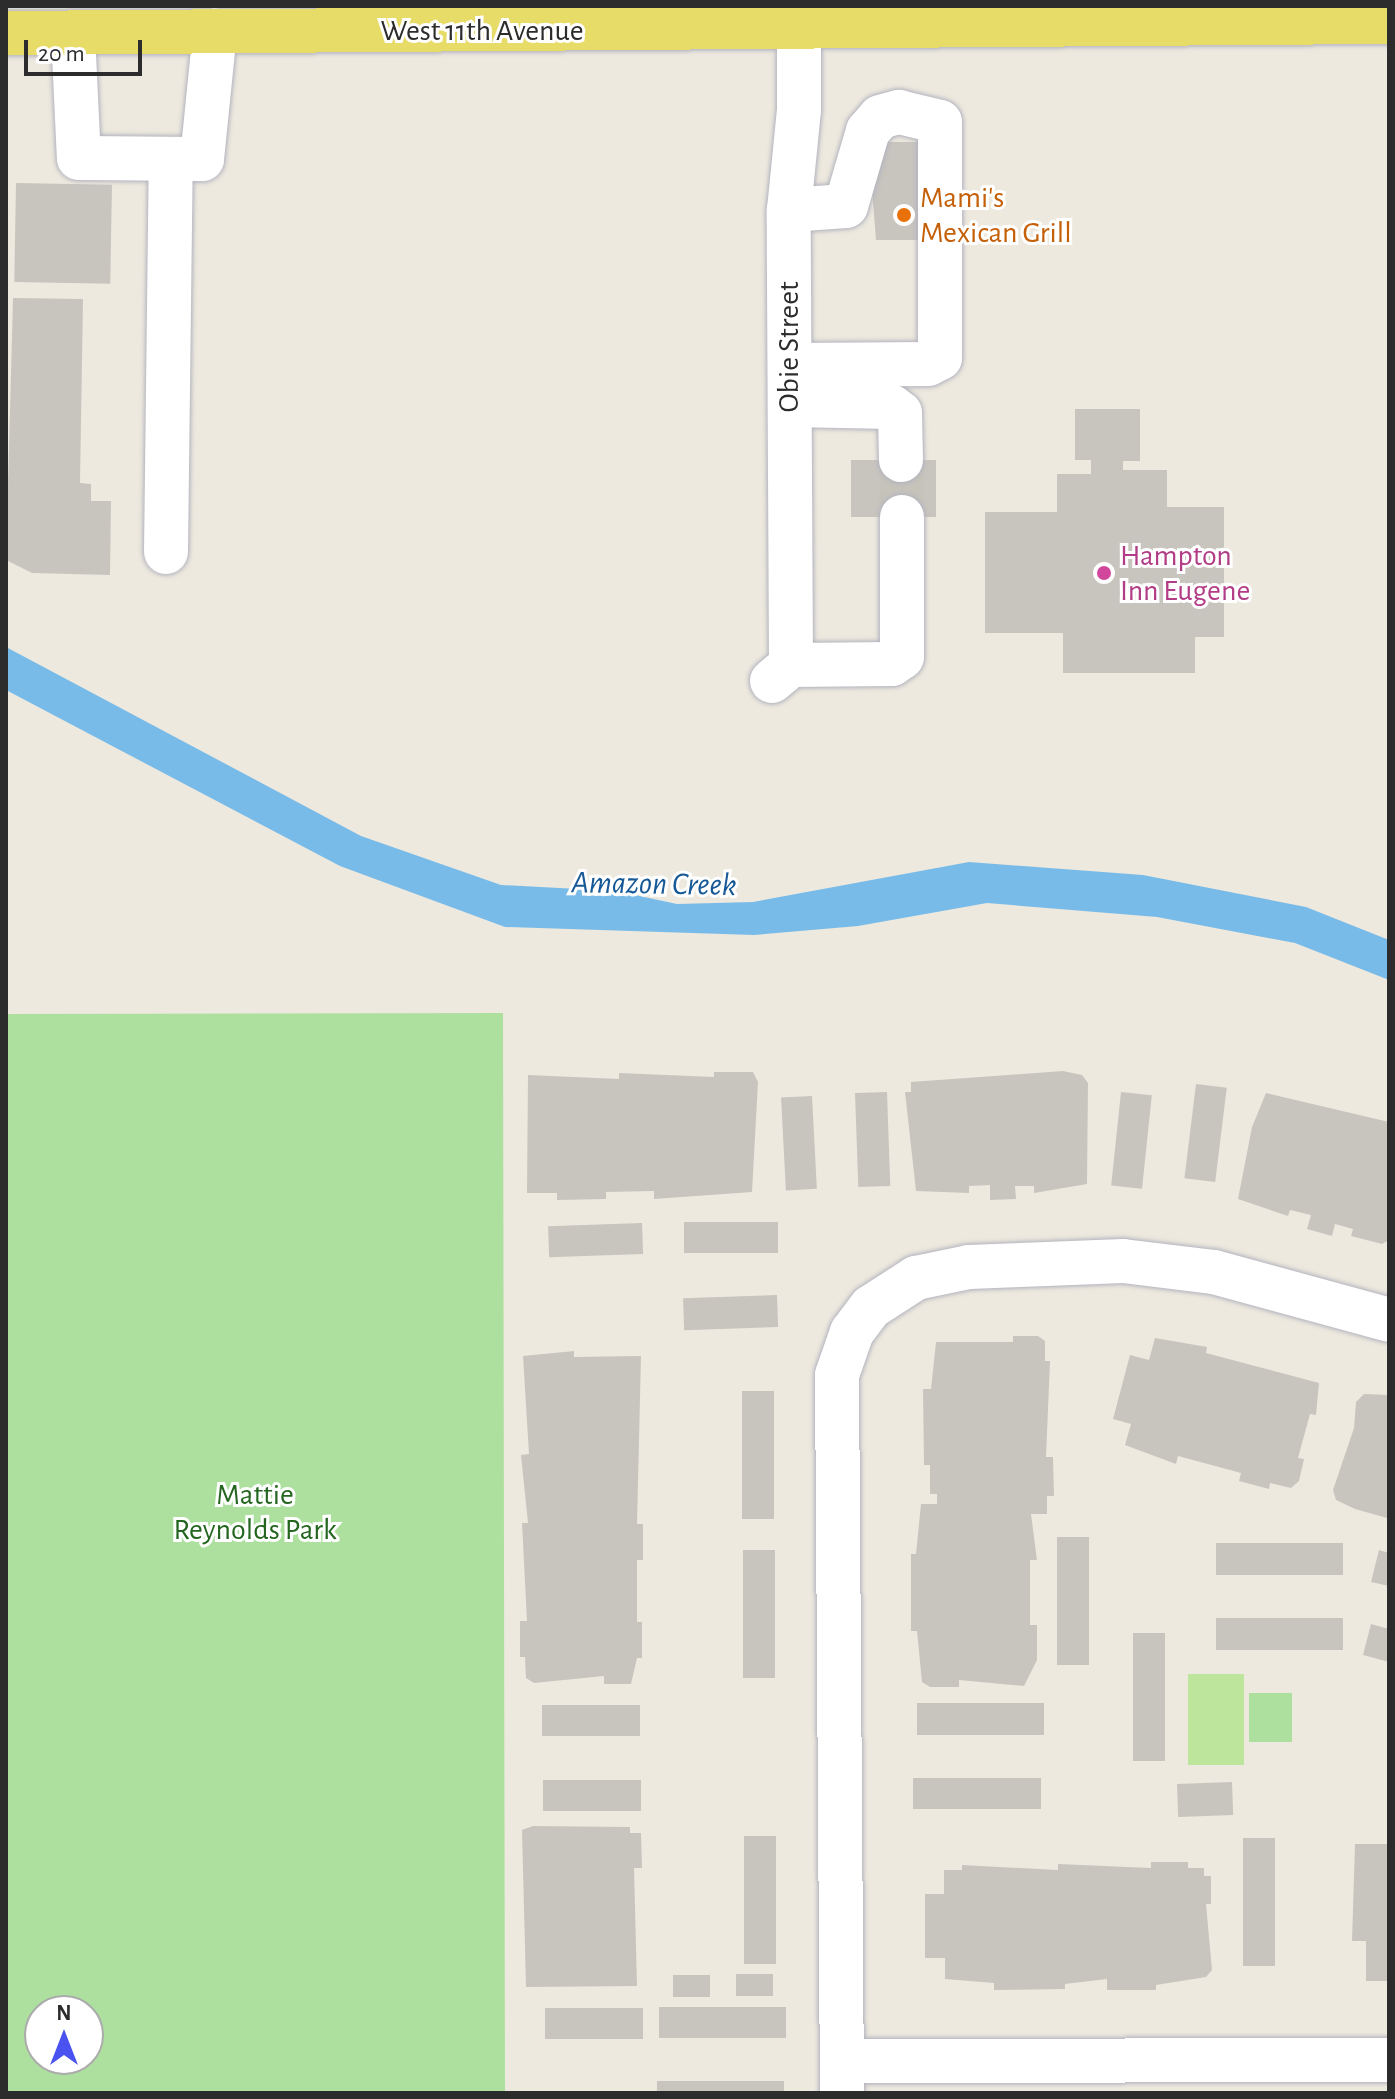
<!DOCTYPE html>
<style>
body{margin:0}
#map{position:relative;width:1395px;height:2099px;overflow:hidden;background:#ede9df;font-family:"Alegreya Sans",sans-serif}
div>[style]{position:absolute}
.green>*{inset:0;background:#ade09f;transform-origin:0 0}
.pitch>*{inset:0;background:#bde69c;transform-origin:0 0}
.water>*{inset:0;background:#79bbe8}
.building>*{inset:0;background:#c8c5bf;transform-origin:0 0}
.minor-tunnel>*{height:44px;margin-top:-22px;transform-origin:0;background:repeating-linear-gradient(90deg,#c6c3bb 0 44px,transparent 0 66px)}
.roads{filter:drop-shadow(0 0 2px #b3b3be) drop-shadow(0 0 2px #b3b3be)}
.minor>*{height:44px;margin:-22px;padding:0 22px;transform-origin:22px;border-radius:22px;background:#fff}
.major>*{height:44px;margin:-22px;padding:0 22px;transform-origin:22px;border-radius:22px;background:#e8dc69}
.dots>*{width:22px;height:22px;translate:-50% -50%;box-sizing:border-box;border:4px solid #fff;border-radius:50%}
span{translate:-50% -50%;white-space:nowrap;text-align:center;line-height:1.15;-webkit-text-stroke:6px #fff;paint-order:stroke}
.street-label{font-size:30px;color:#2c2c2c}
.food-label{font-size:30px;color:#c56008}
.left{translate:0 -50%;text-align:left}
.hotel-label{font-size:30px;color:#b23c85}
.park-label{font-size:30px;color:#24661f}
.water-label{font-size:32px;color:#165996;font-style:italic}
.frame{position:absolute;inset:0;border:8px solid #2c2c2c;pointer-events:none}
.north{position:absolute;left:24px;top:1995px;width:80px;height:80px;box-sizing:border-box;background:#fff;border:2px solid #ababab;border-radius:50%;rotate:0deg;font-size:22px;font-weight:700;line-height:32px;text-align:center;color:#2c2c2c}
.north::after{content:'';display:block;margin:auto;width:28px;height:36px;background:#4a53ef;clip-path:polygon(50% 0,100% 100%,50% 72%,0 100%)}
.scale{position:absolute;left:24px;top:40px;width:118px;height:36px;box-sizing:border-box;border:4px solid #2c2c2c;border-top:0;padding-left:10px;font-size:24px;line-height:28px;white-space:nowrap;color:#2c2c2c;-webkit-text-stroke:6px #fff;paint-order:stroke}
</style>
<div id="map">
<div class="green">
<div style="clip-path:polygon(evenodd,503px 1013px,505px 2093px,6px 2093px,6px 1014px,503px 1013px,40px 2011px,88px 2011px,88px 2059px,40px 2059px,40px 2011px)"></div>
<div style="left:1249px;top:1693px;width:43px;height:49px"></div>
</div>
<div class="pitch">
<div style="left:1188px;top:1674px;width:56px;height:91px"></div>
</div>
<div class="water">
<div style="clip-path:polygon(6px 647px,361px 836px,501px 885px,616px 891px,677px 904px,753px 902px,969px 862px,1143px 875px,1306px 907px,1389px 940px,1389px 980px,1295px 943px,1157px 917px,987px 903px,858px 926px,754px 935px,505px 927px,340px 866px,6px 690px)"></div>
</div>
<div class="building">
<div style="clip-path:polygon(883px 142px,927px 142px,933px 240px,876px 240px,872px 189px)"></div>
<div style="left:16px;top:183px;width:96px;height:99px;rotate:1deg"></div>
<div style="clip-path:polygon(13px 298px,83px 299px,80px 483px,91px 484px,91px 501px,111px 501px,110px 575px,32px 573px,6px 560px)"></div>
<div style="clip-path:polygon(1075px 409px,1140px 409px,1140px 461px,1123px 461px,1123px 470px,1167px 470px,1167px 507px,1224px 507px,1224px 637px,1195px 637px,1195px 673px,1063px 673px,1063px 633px,985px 633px,985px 512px,1057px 512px,1057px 474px,1091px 474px,1091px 460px,1075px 460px)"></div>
<div style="left:851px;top:460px;width:85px;height:57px"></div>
<div style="clip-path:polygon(1063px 1071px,1082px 1075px,1088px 1083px,1087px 1184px,1034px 1193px,1034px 1186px,1015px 1186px,1016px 1199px,990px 1200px,990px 1185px,969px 1186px,969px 1193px,916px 1191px,905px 1092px,911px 1092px,911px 1082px)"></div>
<div style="clip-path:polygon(714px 1072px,753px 1072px,758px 1082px,752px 1192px,654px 1199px,654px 1191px,606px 1192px,606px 1199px,557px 1200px,557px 1193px,527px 1193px,528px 1075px,619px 1079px,619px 1073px,714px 1077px)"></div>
<div style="left:1196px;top:1084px;width:31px;height:95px;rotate:7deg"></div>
<div style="left:887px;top:1092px;width:94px;height:32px;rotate:88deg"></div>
<div style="left:1121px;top:1092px;width:31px;height:94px;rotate:6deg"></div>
<div style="clip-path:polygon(1266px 1093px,1389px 1122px,1389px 1240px,1382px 1244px,1351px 1236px,1353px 1229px,1335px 1224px,1332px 1236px,1307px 1229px,1311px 1215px,1290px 1210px,1288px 1216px,1238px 1199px,1252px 1127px)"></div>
<div style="left:812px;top:1096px;width:93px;height:31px;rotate:87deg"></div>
<div style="left:778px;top:1222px;width:31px;height:94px;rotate:90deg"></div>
<div style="left:642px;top:1223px;width:31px;height:94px;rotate:88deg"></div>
<div style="left:777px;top:1295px;width:32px;height:94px;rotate:88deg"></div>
<div style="clip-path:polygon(1013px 1336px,1038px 1336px,1045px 1341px,1045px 1361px,1050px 1361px,1046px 1457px,1053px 1457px,1054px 1496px,1047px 1496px,1047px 1514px,1031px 1514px,1037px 1560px,1030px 1560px,1030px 1625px,1037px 1625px,1037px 1660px,1024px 1686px,959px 1680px,959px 1687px,930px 1687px,922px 1682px,917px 1631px,911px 1631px,911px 1554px,916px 1554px,921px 1504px,937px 1504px,937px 1494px,930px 1494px,930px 1465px,924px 1465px,923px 1389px,931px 1389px,936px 1342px,1013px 1342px)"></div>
<div style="clip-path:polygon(1155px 1338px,1207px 1347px,1206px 1353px,1319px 1383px,1316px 1415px,1310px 1414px,1298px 1458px,1304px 1459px,1299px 1481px,1291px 1488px,1270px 1483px,1269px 1489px,1239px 1481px,1241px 1473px,1178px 1456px,1176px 1464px,1125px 1445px,1131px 1424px,1113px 1419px,1130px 1355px,1149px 1360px)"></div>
<div style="clip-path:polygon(574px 1351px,574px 1357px,641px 1356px,637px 1524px,643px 1524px,643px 1560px,637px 1560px,637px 1622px,642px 1622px,642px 1658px,637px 1658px,631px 1684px,604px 1684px,604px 1676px,534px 1683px,526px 1678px,525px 1657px,520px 1657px,520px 1621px,527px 1621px,522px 1523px,528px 1523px,521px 1455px,529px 1454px,523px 1356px)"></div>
<div style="left:774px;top:1391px;width:128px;height:32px;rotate:90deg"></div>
<div style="clip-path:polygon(1364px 1394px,1389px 1395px,1387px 1518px,1355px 1509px,1336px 1500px,1333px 1490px,1354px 1428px,1356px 1402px)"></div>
<div style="left:1057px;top:1537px;width:32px;height:128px"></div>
<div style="left:1216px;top:1543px;width:127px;height:32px"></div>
<div style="left:775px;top:1550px;width:128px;height:32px;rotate:90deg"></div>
<div style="clip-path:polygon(1379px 1550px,1389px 1553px,1389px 1586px,1371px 1582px)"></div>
<div style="left:1216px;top:1618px;width:127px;height:32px"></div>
<div style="clip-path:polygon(1371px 1624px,1389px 1629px,1389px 1662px,1363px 1655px)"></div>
<div style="left:1133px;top:1633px;width:32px;height:128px"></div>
<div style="left:917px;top:1703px;width:127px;height:32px"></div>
<div style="left:640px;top:1705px;width:31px;height:98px;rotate:90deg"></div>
<div style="left:913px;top:1778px;width:128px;height:31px"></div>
<div style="left:641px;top:1780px;width:31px;height:98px;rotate:90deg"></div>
<div style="left:1232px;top:1782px;width:33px;height:55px;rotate:88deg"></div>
<div style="clip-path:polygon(533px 1826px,630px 1827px,630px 1833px,641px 1833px,642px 1868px,634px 1868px,637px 1986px,526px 1987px,522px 1830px)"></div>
<div style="left:744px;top:1836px;width:32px;height:128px"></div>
<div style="left:1243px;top:1838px;width:32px;height:128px"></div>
<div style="clip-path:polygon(1355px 1844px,1389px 1844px,1389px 1981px,1366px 1981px,1366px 1941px,1352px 1941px)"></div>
<div style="clip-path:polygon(1151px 1862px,1188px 1862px,1188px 1868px,1204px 1868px,1204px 1876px,1211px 1876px,1211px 1904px,1206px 1904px,1212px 1970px,1206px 1977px,1156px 1985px,1156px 1990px,1107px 1990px,1107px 1979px,1065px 1984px,1065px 1989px,994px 1990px,994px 1983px,945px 1979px,945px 1958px,925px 1958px,925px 1894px,944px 1894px,944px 1870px,962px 1870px,962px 1865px,1058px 1870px,1058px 1864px,1151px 1868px)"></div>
<div style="left:736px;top:1974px;width:37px;height:22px"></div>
<div style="left:710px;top:1975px;width:22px;height:37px;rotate:90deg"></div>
<div style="left:659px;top:2007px;width:127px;height:31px"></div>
<div style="left:643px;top:2008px;width:31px;height:98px;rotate:90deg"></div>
<div style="left:657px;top:2081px;width:127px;height:12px"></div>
</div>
<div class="minor-tunnel">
<div style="left:901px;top:460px;width:57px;rotate:89deg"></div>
</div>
<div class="roads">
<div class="minor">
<div style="left:73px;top:33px;width:125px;rotate:87.3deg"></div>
<div style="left:79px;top:158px;width:123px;rotate:0.5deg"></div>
<div style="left:202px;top:159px;width:129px;rotate:-84.2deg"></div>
<div style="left:789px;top:210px;width:57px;rotate:-4deg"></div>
<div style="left:846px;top:206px;width:78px;rotate:-73.7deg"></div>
<div style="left:868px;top:131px;width:18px;rotate:-49deg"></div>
<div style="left:880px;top:117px;width:20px;rotate:-15deg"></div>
<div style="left:899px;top:112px;width:42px;rotate:13.7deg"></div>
<div style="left:940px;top:122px;width:236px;rotate:90deg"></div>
<div style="left:940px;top:358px;width:13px;rotate:153deg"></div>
<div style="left:928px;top:364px;width:138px;rotate:179.6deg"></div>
<div style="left:790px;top:405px;width:102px;rotate:1.1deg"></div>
<div style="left:892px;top:407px;width:10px;rotate:37deg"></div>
<div style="left:900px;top:413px;width:47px;rotate:88.8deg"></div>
<div style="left:166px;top:552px;width:393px;rotate:-89.3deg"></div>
<div style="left:791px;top:665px;width:101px;rotate:-0.6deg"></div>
<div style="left:892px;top:664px;width:12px;rotate:-35deg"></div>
<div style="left:902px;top:657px;width:140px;rotate:-90deg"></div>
<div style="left:772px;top:681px;width:25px;rotate:-40deg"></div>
<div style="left:791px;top:665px;width:455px;rotate:-90.3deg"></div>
<div style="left:789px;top:210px;width:100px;rotate:-84.3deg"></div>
<div style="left:799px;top:110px;width:104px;rotate:-90deg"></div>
<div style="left:842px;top:2061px;width:547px;rotate:-0.1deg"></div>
<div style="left:842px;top:2093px;width:718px;rotate:-90.4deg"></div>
<div style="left:837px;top:1375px;width:46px;rotate:-70.8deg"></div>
<div style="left:852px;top:1332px;width:31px;rotate:-53deg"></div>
<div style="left:871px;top:1307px;width:54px;rotate:-32.8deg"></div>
<div style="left:916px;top:1278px;width:54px;rotate:-11.7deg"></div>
<div style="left:969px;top:1267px;width:154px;rotate:-2.2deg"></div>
<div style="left:1123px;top:1261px;width:92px;rotate:6.9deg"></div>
<div style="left:1214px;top:1272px;width:181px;rotate:15.3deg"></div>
</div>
<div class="major">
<div style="left:6px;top:33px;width:1383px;rotate:-0.46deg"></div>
</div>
</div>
<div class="dots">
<div style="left:904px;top:215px;background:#e8710a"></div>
<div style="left:1104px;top:573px;background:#d1479c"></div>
</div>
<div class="street-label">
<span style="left:482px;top:31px">West 11th Avenue</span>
<span style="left:789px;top:347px;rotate:-90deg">Obie Street</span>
</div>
<div class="food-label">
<span class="left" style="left:920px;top:215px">Mami's<br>Mexican Grill</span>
</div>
<div class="hotel-label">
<span class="left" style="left:1120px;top:573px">Hampton<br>Inn Eugene</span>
</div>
<div class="park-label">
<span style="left:255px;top:1512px">Mattie<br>Reynolds Park</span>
</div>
<div class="water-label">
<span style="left:654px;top:884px;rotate:1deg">Amazon Creek</span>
</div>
<div class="frame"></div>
<div class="north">N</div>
<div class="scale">20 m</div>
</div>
